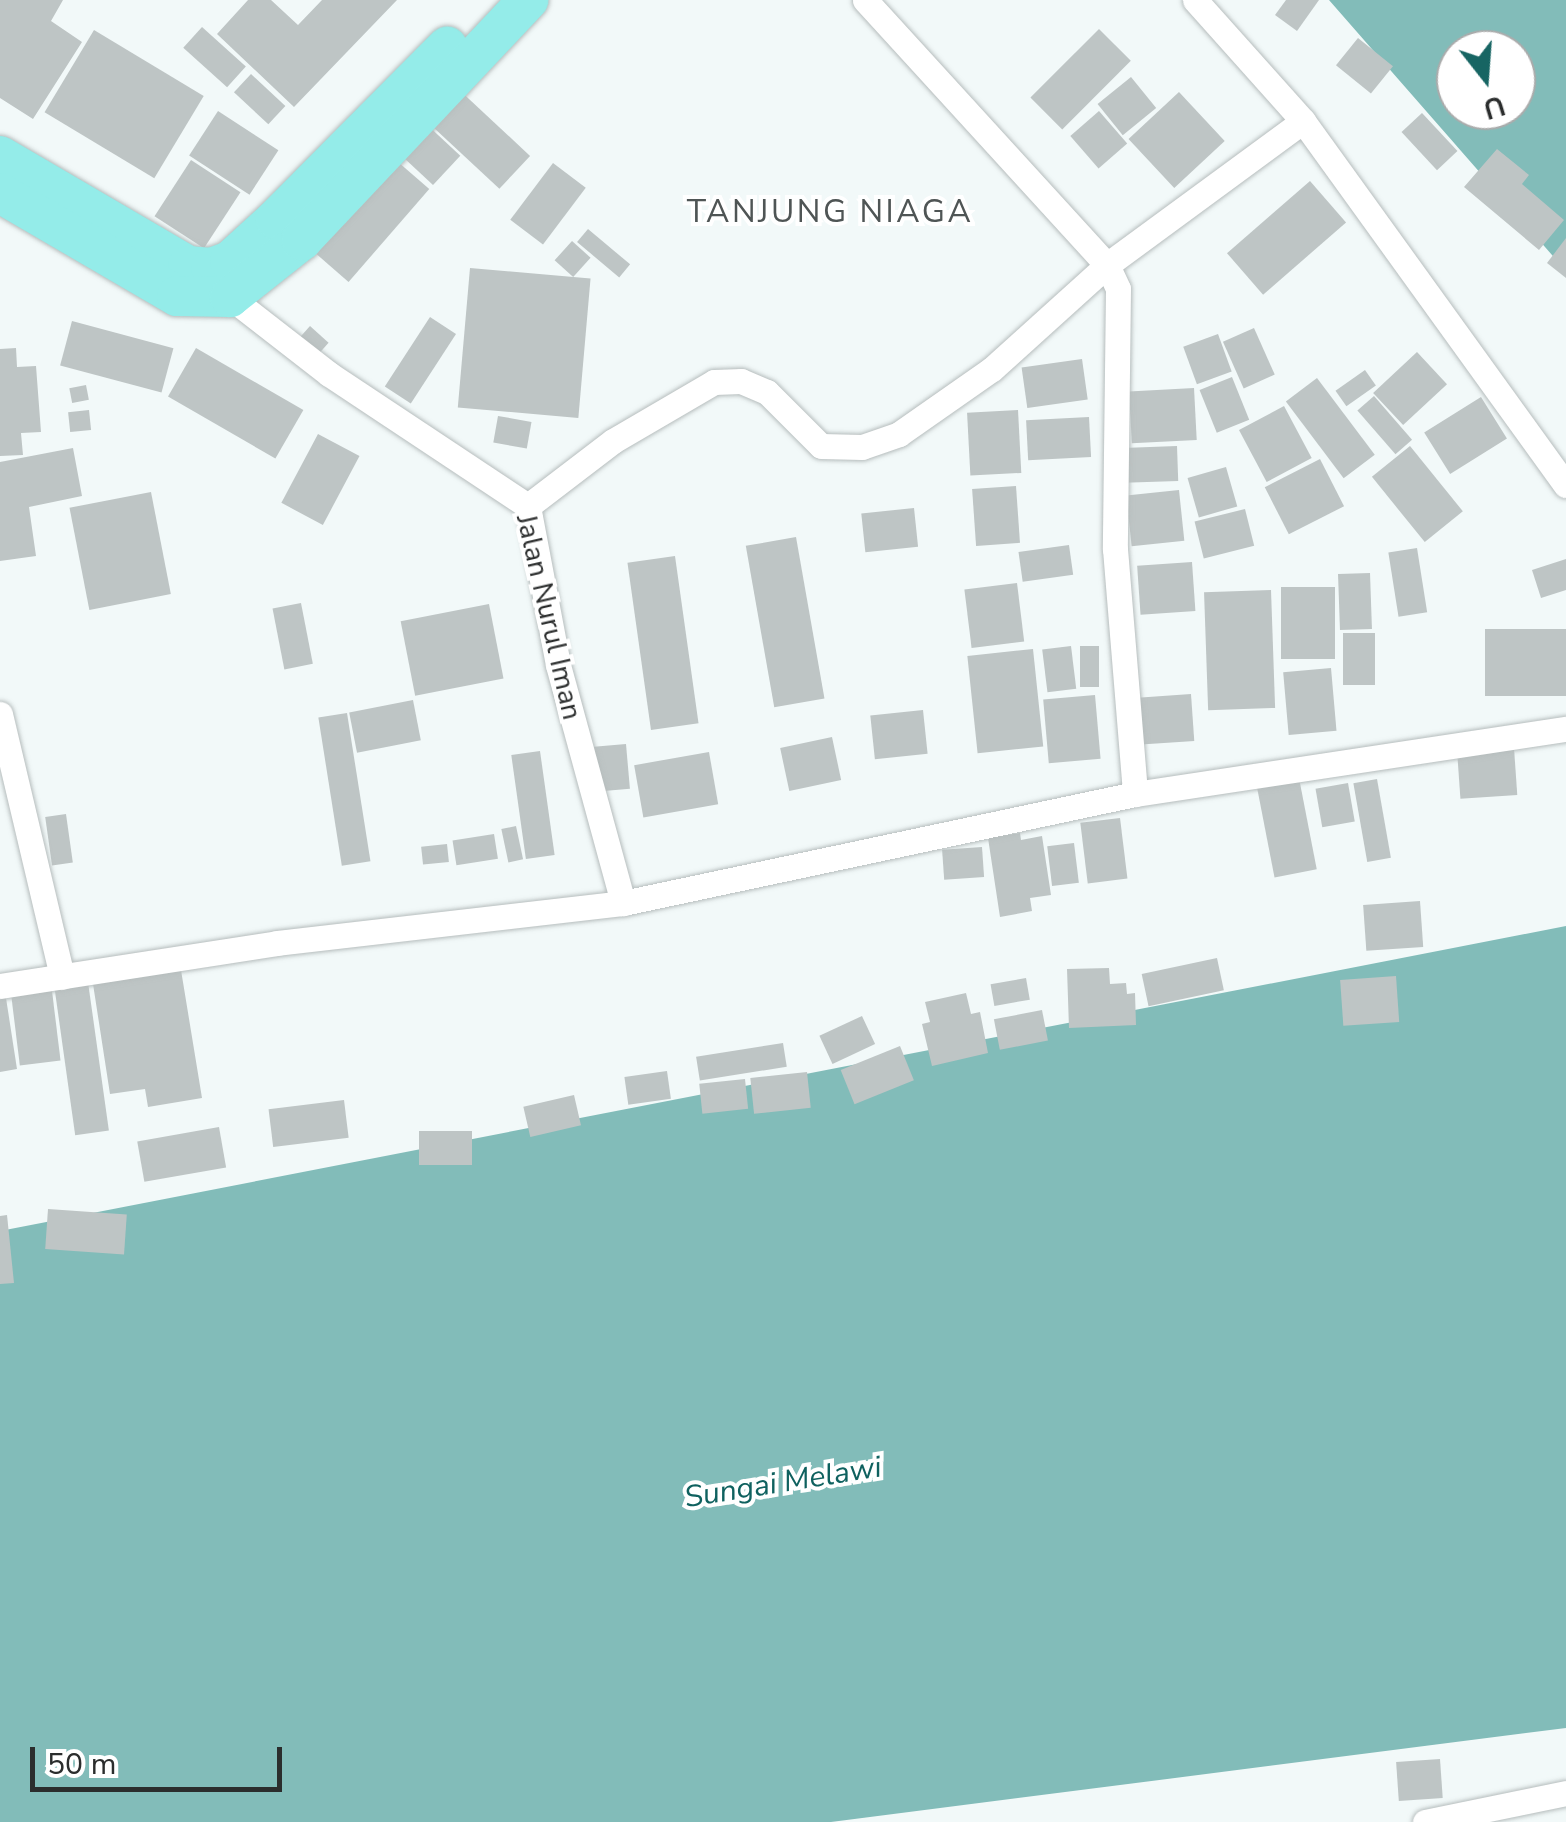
<!DOCTYPE html>
<style>
body{margin:0}
#map{position:relative;width:1566px;height:1822px;overflow:hidden;background:#f2f9f9;font-family:"Nunito Sans",sans-serif}
div>[style]{position:absolute}
.water>*{inset:0;background:#82bcb9}
.building>*{inset:0;background:#bec5c5;transform-origin:0 0}
.roads{filter:drop-shadow(0 0 2px #b6bdbd) drop-shadow(0 0 2px #b6bdbd)}
.minor>*{height:25px;margin:-12.5px;padding:0 12.5px;transform-origin:12.5px;border-radius:12.5px;background:#fff}
.primary>*{height:40px;margin:-20px;padding:0 20px;transform-origin:20px;border-radius:20px;background:#94ece9}
span{translate:-50% -50%;white-space:nowrap;text-align:center;line-height:1.15;-webkit-text-stroke:8px #fff;paint-order:stroke}
.street-label{font-size:28px;color:#2b2d2d}
.water-label{font-size:30px;color:#0f615f;font-style:italic}
.quarter-label{font-size:32px;color:#4f5555;letter-spacing:2.5px}
.north{position:absolute;left:1436px;top:30px;width:100px;height:100px;box-sizing:border-box;background:#fff;border:2px solid #aaabab;border-radius:50%;rotate:163deg;font-size:28px;font-weight:700;line-height:40px;text-align:center;color:#2b2d2d}
.north::after{content:'';display:block;margin:auto;width:35px;height:45px;background:#176563;clip-path:polygon(50% 0,100% 100%,50% 72%,0 100%)}
.scale{position:absolute;left:30px;top:1747px;width:252px;height:45px;box-sizing:border-box;border:5px solid #2b2d2d;border-top:0;padding-left:12px;font-size:30px;line-height:35px;white-space:nowrap;color:#2b2d2d;-webkit-text-stroke:8px #fff;paint-order:stroke}
</style>
<div id="map">
<div class="water">
<div style="clip-path:polygon(evenodd,1329px 0,1566px 0,1566px 271px,1329px 0,1456px 50px,1516px 50px,1516px 110px,1456px 110px,1456px 50px)"></div>
<div style="clip-path:polygon(1566px 926px,1566px 1728px,831px 1822px,0 1822px,0 1231px)"></div>
</div>
<div class="building">
<div style="clip-path:polygon(0 0,63px 0,51px 21px,82px 42px,33px 119px,0 98px)"></div>
<div style="clip-path:polygon(248px 0,271px 0,298px 25px,322px 0,397px 0,294px 107px,217px 34px)"></div>
<div style="clip-path:polygon(1286px 0,1319px 0,1297px 31px,1275px 15px)"></div>
<div style="left:202px;top:27px;width:59px;height:28px;rotate:42deg"></div>
<div style="left:1099px;top:29px;width:45px;height:97px;rotate:45deg"></div>
<div style="left:94px;top:30px;width:128px;height:96px;rotate:31deg"></div>
<div style="left:1358px;top:38px;width:45px;height:35px;rotate:39deg"></div>
<div style="left:251px;top:74px;width:47px;height:25px;rotate:43deg"></div>
<div style="left:1131px;top:77px;width:40px;height:43px;rotate:51deg"></div>
<div style="left:454px;top:85px;width:104px;height:45px;rotate:43deg"></div>
<div style="left:1179px;top:92px;width:67px;height:69px;rotate:47deg"></div>
<div style="left:218px;top:111px;width:72px;height:53px;rotate:33deg"></div>
<div style="left:1099px;top:111px;width:43px;height:38px;rotate:49deg"></div>
<div style="left:1422px;top:113px;width:52px;height:28px;rotate:47deg"></div>
<div style="left:423px;top:121px;width:51px;height:40px;rotate:43deg"></div>
<div style="clip-path:polygon(1497px 149px,1529px 175px,1522px 184px,1564px 220px,1539px 250px,1464px 187px)"></div>
<div style="left:390px;top:155px;width:52px;height:123px;rotate:41deg"></div>
<div style="left:191px;top:160px;width:59px;height:67px;rotate:33deg"></div>
<div style="left:553px;top:163px;width:41px;height:71px;rotate:37deg"></div>
<div style="left:1310px;top:181px;width:55px;height:110px;rotate:49deg"></div>
<div style="left:588px;top:229px;width:55px;height:17px;rotate:40deg"></div>
<div style="clip-path:polygon(1566px 238px,1566px 278px,1547px 263px)"></div>
<div style="left:572px;top:241px;width:25px;height:26px;rotate:42deg"></div>
<div style="left:470px;top:268px;width:121px;height:140px;rotate:5deg"></div>
<div style="left:430px;top:317px;width:31px;height:83px;rotate:33deg"></div>
<div style="left:72px;top:321px;width:105px;height:46px;rotate:15deg"></div>
<div style="left:310px;top:326px;width:25px;height:15px;rotate:42deg"></div>
<div style="left:1254px;top:328px;width:51px;height:34px;rotate:66deg"></div>
<div style="left:1218px;top:334px;width:40px;height:37px;rotate:70deg"></div>
<div style="clip-path:polygon(16px 348px,17px 367px,36px 366px,41px 432px,21px 433px,23px 455px,0 456px,0 349px)"></div>
<div style="left:196px;top:348px;width:124px;height:56px;rotate:30deg"></div>
<div style="left:1417px;top:352px;width:44px;height:60px;rotate:47deg"></div>
<div style="left:1082px;top:359px;width:41px;height:61px;rotate:82deg"></div>
<div style="left:1365px;top:370px;width:19px;height:36px;rotate:55deg"></div>
<div style="left:1232px;top:377px;width:46px;height:35px;rotate:68deg"></div>
<div style="left:1317px;top:378px;width:96px;height:39px;rotate:53deg"></div>
<div style="left:86px;top:385px;width:15px;height:17px;rotate:79deg"></div>
<div style="left:1194px;top:388px;width:52px;height:65px;rotate:87deg"></div>
<div style="left:1374px;top:396px;width:58px;height:22px;rotate:49deg"></div>
<div style="left:1481px;top:397px;width:49px;height:67px;rotate:58deg"></div>
<div style="left:1284px;top:406px;width:59px;height:51px;rotate:62deg"></div>
<div style="left:89px;top:410px;width:20px;height:21px;rotate:84deg"></div>
<div style="left:1018px;top:410px;width:63px;height:51px;rotate:87deg"></div>
<div style="left:498px;top:416px;width:34px;height:27px;rotate:10deg"></div>
<div style="left:1089px;top:417px;width:40px;height:63px;rotate:87deg"></div>
<div style="left:318px;top:434px;width:47px;height:78px;rotate:28deg"></div>
<div style="left:1177px;top:446px;width:35px;height:54px;rotate:88deg"></div>
<div style="left:1410px;top:446px;width:84px;height:49px;rotate:51deg"></div>
<div style="clip-path:polygon(73px 448px,82px 496px,29px 507px,36px 556px,0 561px,0 462px)"></div>
<div style="left:1320px;top:459px;width:53px;height:62px;rotate:63deg"></div>
<div style="left:1226px;top:467px;width:41px;height:40px;rotate:74deg"></div>
<div style="left:1016px;top:486px;width:57px;height:44px;rotate:86deg"></div>
<div style="left:1179px;top:490px;width:51px;height:53px;rotate:84deg"></div>
<div style="left:151px;top:492px;width:104px;height:83px;rotate:79deg"></div>
<div style="left:914px;top:508px;width:39px;height:53px;rotate:84deg"></div>
<div style="left:1245px;top:509px;width:38px;height:52px;rotate:76deg"></div>
<div style="left:796px;top:537px;width:164px;height:51px;rotate:80deg"></div>
<div style="left:1069px;top:545px;width:30px;height:51px;rotate:82deg"></div>
<div style="left:1417px;top:548px;width:65px;height:29px;rotate:81deg"></div>
<div style="left:675px;top:556px;width:169px;height:48px;rotate:82deg"></div>
<div style="clip-path:polygon(1566px 559px,1566px 590px,1541px 598px,1532px 570px)"></div>
<div style="left:1192px;top:562px;width:49px;height:55px;rotate:86deg"></div>
<div style="left:1370px;top:573px;width:56px;height:32px;rotate:88deg"></div>
<div style="left:1017px;top:583px;width:59px;height:53px;rotate:83deg"></div>
<div style="left:1281px;top:587px;width:54px;height:72px"></div>
<div style="left:1271px;top:590px;width:118px;height:67px;rotate:88deg"></div>
<div style="left:301px;top:603px;width:62px;height:29px;rotate:79deg"></div>
<div style="left:489px;top:604px;width:76px;height:90px;rotate:79deg"></div>
<div style="left:1566px;top:629px;width:67px;height:81px;rotate:90deg"></div>
<div style="left:1343px;top:633px;width:32px;height:52px"></div>
<div style="left:1071px;top:646px;width:43px;height:29px;rotate:83deg"></div>
<div style="left:1080px;top:646px;width:19px;height:41px"></div>
<div style="left:1033px;top:649px;width:98px;height:66px;rotate:84deg"></div>
<div style="left:1331px;top:668px;width:63px;height:48px;rotate:85deg"></div>
<div style="left:1191px;top:694px;width:47px;height:57px;rotate:86deg"></div>
<div style="left:1095px;top:695px;width:64px;height:52px;rotate:85deg"></div>
<div style="left:413px;top:700px;width:41px;height:65px;rotate:79deg"></div>
<div style="left:923px;top:710px;width:44px;height:53px;rotate:84deg"></div>
<div style="left:347px;top:713px;width:150px;height:29px;rotate:81deg"></div>
<div style="left:832px;top:737px;width:44px;height:53px;rotate:78deg"></div>
<div style="left:626px;top:744px;width:45px;height:32px;rotate:85deg"></div>
<div style="left:1514px;top:748px;width:47px;height:57px;rotate:86deg"></div>
<div style="left:540px;top:751px;width:105px;height:29px;rotate:82deg"></div>
<div style="left:709px;top:752px;width:53px;height:76px;rotate:80deg"></div>
<div style="left:1299px;top:778px;width:93px;height:43px;rotate:79deg"></div>
<div style="left:1377px;top:779px;width:80px;height:24px;rotate:80deg"></div>
<div style="left:1348px;top:783px;width:39px;height:33px;rotate:80deg"></div>
<div style="left:66px;top:814px;width:49px;height:21px;rotate:82deg"></div>
<div style="left:1120px;top:818px;width:61px;height:40px;rotate:83deg"></div>
<div style="left:516px;top:826px;width:34px;height:15px;rotate:78deg"></div>
<div style="clip-path:polygon(1020px 833px,1021px 840px,1042px 836px,1051px 895px,1030px 898px,1032px 911px,1000px 917px,988px 838px)"></div>
<div style="left:494px;top:834px;width:25px;height:42px;rotate:81deg"></div>
<div style="left:1074px;top:843px;width:40px;height:27px;rotate:83deg"></div>
<div style="left:447px;top:844px;width:18px;height:26px;rotate:84deg"></div>
<div style="left:982px;top:847px;width:30px;height:40px;rotate:86deg"></div>
<div style="left:1420px;top:901px;width:46px;height:57px;rotate:86deg"></div>
<div style="left:1217px;top:958px;width:33px;height:77px;rotate:78deg"></div>
<div style="clip-path:polygon(1109px 968px,1110px 984px,1126px 983px,1127px 994px,1135px 993px,1136px 1025px,1069px 1028px,1067px 969px)"></div>
<div style="clip-path:polygon(181px 970px,202px 1098px,148px 1107px,145px 1089px,110px 1094px,93px 984px)"></div>
<div style="left:1396px;top:976px;width:46px;height:56px;rotate:86deg"></div>
<div style="left:1026px;top:978px;width:22px;height:36px;rotate:80deg"></div>
<div style="left:88px;top:982px;width:150px;height:34px;rotate:82deg"></div>
<div style="left:52px;top:991px;width:70px;height:41px;rotate:83deg"></div>
<div style="clip-path:polygon(966px 993px,971px 1014px,980px 1012px,988px 1053px,932px 1066px,922px 1024px,930px 1022px,925px 1002px)"></div>
<div style="clip-path:polygon(6px 998px,17px 1069px,0 1072px,0 999px)"></div>
<div style="left:1042px;top:1010px;width:31px;height:49px;rotate:79deg"></div>
<div style="left:862px;top:1016px;width:31px;height:47px;rotate:65deg"></div>
<div style="left:783px;top:1043px;width:24px;height:88px;rotate:81deg"></div>
<div style="left:900px;top:1046px;width:37px;height:64px;rotate:68deg"></div>
<div style="left:667px;top:1071px;width:28px;height:43px;rotate:82deg"></div>
<div style="left:807px;top:1072px;width:36px;height:57px;rotate:84deg"></div>
<div style="left:745px;top:1079px;width:30px;height:46px;rotate:84deg"></div>
<div style="left:574px;top:1095px;width:31px;height:52px;rotate:77deg"></div>
<div style="left:344px;top:1100px;width:38px;height:76px;rotate:83deg"></div>
<div style="left:219px;top:1127px;width:41px;height:83px;rotate:80deg"></div>
<div style="left:419px;top:1131px;width:53px;height:34px"></div>
<div style="left:48px;top:1209px;width:79px;height:40px;rotate:4deg"></div>
<div style="clip-path:polygon(7px 1215px,14px 1283px,0 1284px,0 1216px)"></div>
<div style="left:1440px;top:1759px;width:39px;height:44px;rotate:86deg"></div>
</div>
<div class="roads">
<div class="minor">
<div style="left:865px;top:0;width:359px;rotate:47.6deg"></div>
<div style="left:1107px;top:265px;width:26px;rotate:65deg"></div>
<div style="left:1118px;top:289px;width:260px;rotate:90.7deg"></div>
<div style="left:1115px;top:549px;width:246px;rotate:85.3deg"></div>
<div style="left:1195px;top:0;width:162px;rotate:48.2deg"></div>
<div style="left:1303px;top:121px;width:449px;rotate:54.2deg"></div>
<div style="left:230px;top:297px;width:125px;rotate:37.9deg"></div>
<div style="left:329px;top:374px;width:239px;rotate:33.6deg"></div>
<div style="left:528px;top:506px;width:162px;rotate:79.3deg"></div>
<div style="left:558px;top:665px;width:247px;rotate:74.7deg"></div>
<div style="left:528px;top:506px;width:107px;rotate:-37.4deg"></div>
<div style="left:613px;top:441px;width:117px;rotate:-30.3deg"></div>
<div style="left:714px;top:382px;width:27px;rotate:-2deg"></div>
<div style="left:741px;top:381px;width:28px;rotate:23deg"></div>
<div style="left:767px;top:392px;width:76px;rotate:45deg"></div>
<div style="left:821px;top:446px;width:41px;rotate:1.4deg"></div>
<div style="left:862px;top:447px;width:39px;rotate:-19deg"></div>
<div style="left:899px;top:434px;width:113px;rotate:-35deg"></div>
<div style="left:992px;top:369px;width:155px;rotate:-42.1deg"></div>
<div style="left:1107px;top:265px;width:243px;rotate:-36.3deg"></div>
<div style="left:0;top:714px;width:270px;rotate:76.7deg"></div>
<div style="left:0;top:986px;width:280px;rotate:-8.8deg"></div>
<div style="left:277px;top:943px;width:348px;rotate:-6.6deg"></div>
<div style="left:623px;top:903px;width:523px;rotate:-12.02deg"></div>
<div style="left:1135px;top:794px;width:436px;rotate:-8.6deg"></div>
<div style="left:1425px;top:1822px;width:144px;rotate:-11.6deg"></div>
</div>
<div class="primary">
<div style="left:0;top:156px;width:218px;rotate:30.3deg"></div>
<div style="left:188px;top:266px;width:23px;rotate:5deg"></div>
<div style="left:211px;top:268px;width:20px;rotate:-20deg"></div>
<div style="left:230px;top:261px;width:62px;rotate:-42.4deg"></div>
<div style="left:276px;top:219px;width:243px;rotate:-45.2deg"></div>
<div style="left:0;top:193px;width:205px;rotate:30.2deg"></div>
<div style="left:177px;top:296px;width:53px;rotate:1.1deg"></div>
<div style="left:230px;top:297px;width:92px;rotate:-38.4deg"></div>
<div style="left:302px;top:240px;width:330px;rotate:-46.7deg"></div>
</div>
</div>
<div class="street-label">
<span style="left:549px;top:617px;rotate:77deg">Jalan Nurul Iman</span>
</div>
<div class="water-label">
<span style="left:783px;top:1483px;rotate:-9deg">Sungai Melawi</span>
</div>
<div class="quarter-label">
<span style="left:830px;top:212px">TANJUNG NIAGA</span>
</div>
<div class="north">U</div>
<div class="scale">50 m</div>
</div>
